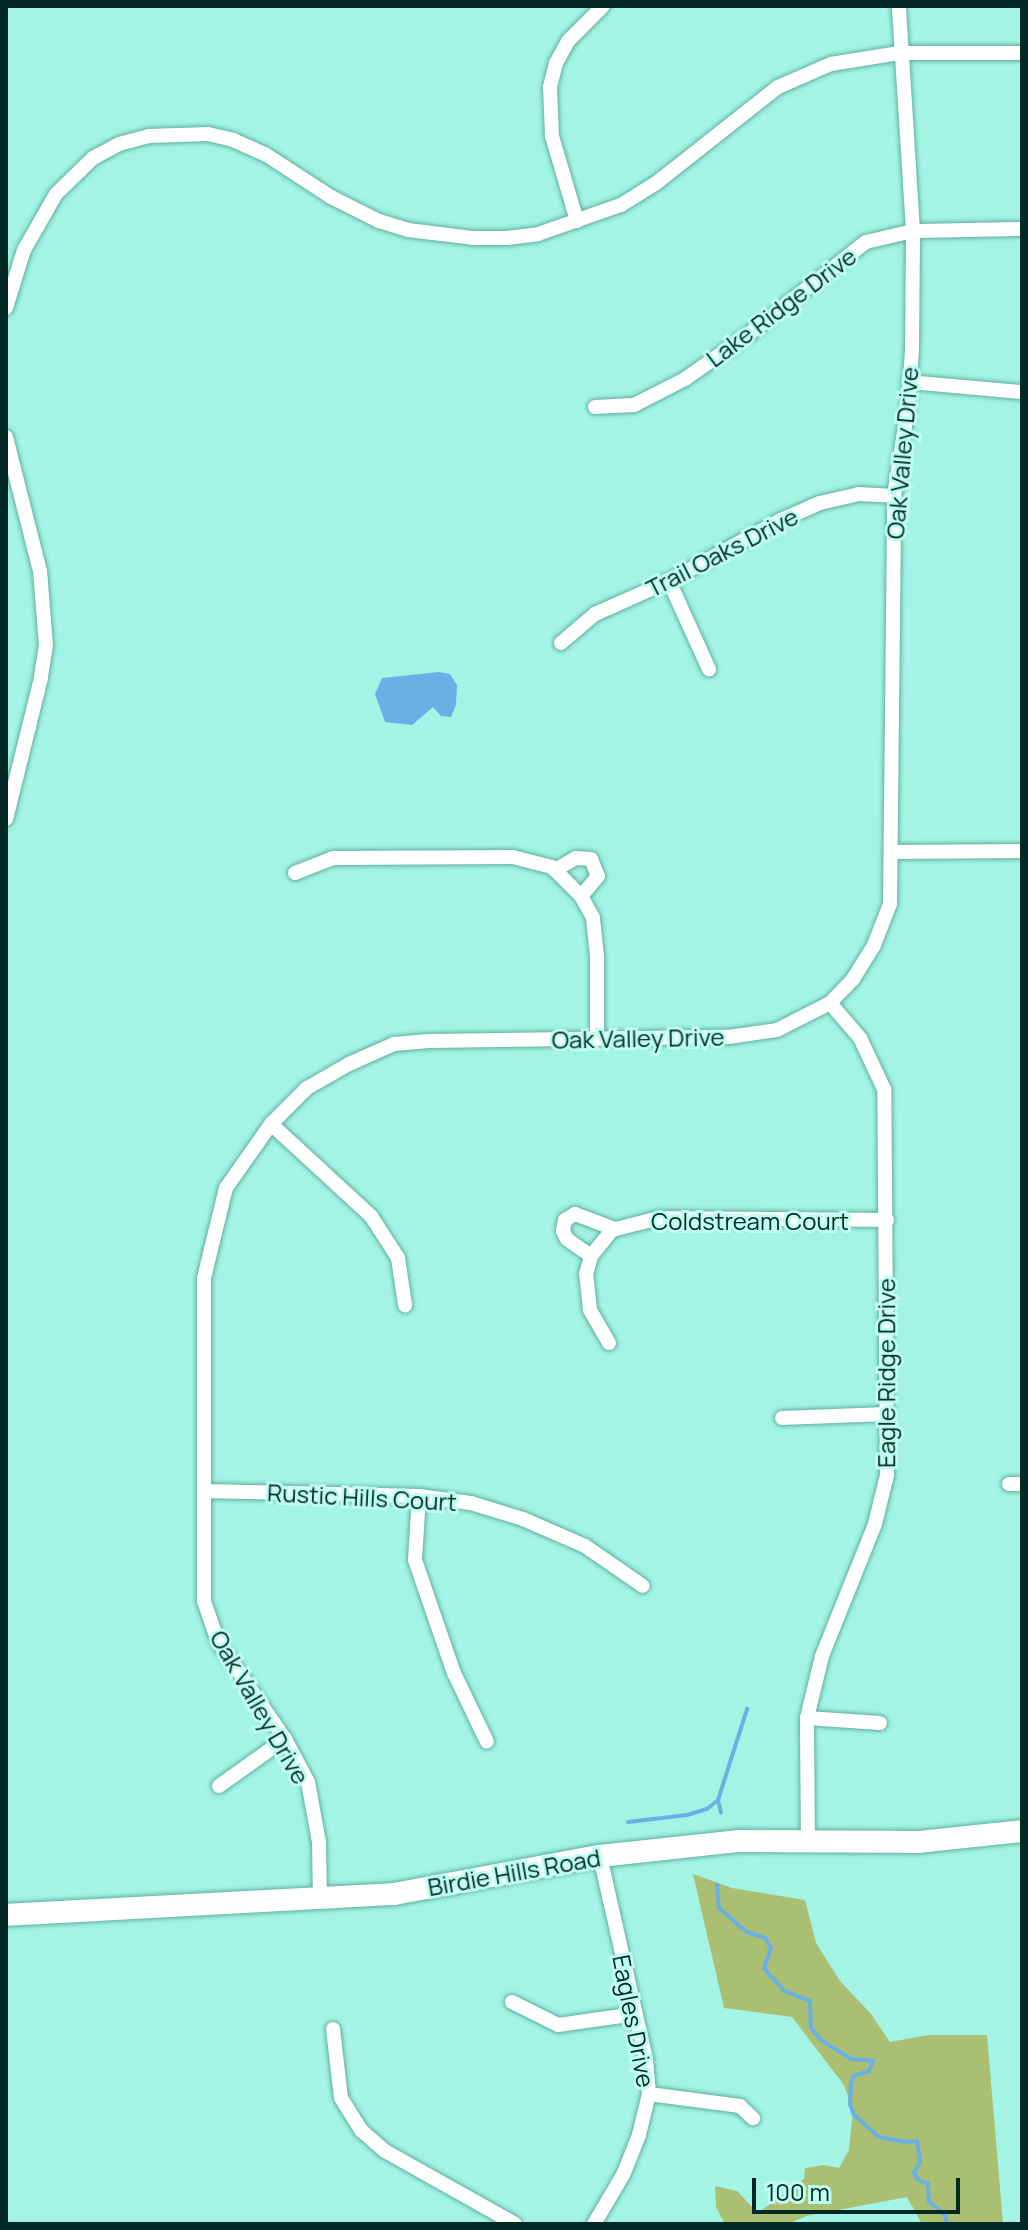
<!DOCTYPE html>
<style>
body{margin:0}
#map{position:relative;width:1028px;height:2230px;overflow:hidden;background:#a3f4e4;font-family:Manrope,sans-serif}
div>[style]{position:absolute}
.forest>*{inset:0;background:#aabf71}
.water>*{inset:0;background:#69b1e5}
.stream>*{height:4px;margin:-2px;padding:0 2px;transform-origin:2px;border-radius:2px;background:#69b1e5}
.roads{filter:drop-shadow(0 0 2px #60b0a2) drop-shadow(0 0 2px #60b0a2)}
.street>*{height:14px;margin:-7px;padding:0 7px;transform-origin:7px;border-radius:7px;background:#fff}
.secondary>*{height:22px;margin:-11px;padding:0 11px;transform-origin:11px;border-radius:11px;background:#fff}
span{translate:-50% -50%;white-space:nowrap;text-align:center;line-height:1.15;-webkit-text-stroke:6px #befef1;paint-order:stroke}
.street-label{font-size:24px;color:#042823}
.frame{position:absolute;inset:0;border:8px solid #042823;pointer-events:none}
.scale{position:absolute;left:752px;top:2178px;width:208px;height:36px;box-sizing:border-box;border:4px solid #042823;border-top:0;padding-left:10px;font-size:24px;line-height:28px;white-space:nowrap;color:#042823;-webkit-text-stroke:6px #befef1;paint-order:stroke}
</style>
<div id="map">
<div class="forest">
<div style="clip-path:polygon(693px 1874px,732px 1888px,805px 1900px,816px 1943px,840px 1981px,871px 2014px,890px 2042px,928px 2035px,987px 2035px,1003px 2224px,922px 2224px,907px 2197px,807px 2216px,787px 2224px,725px 2224px,716px 2207px,715px 2186px,737px 2191px,758px 2213px,804px 2179px,805px 2168px,823px 2165px,839px 2168px,849px 2150px,853px 2110px,844px 2085px,792px 2017px,724px 2008px)"></div>
</div>
<div class="water">
<div style="clip-path:polygon(439px 672px,450px 674px,457px 685px,456px 705px,451px 717px,441px 716px,433px 707px,412px 725px,385px 722px,375px 694px,382px 678px)"></div>
</div>
<div class="stream">
<div style="left:718px;top:1800px;width:13px;rotate:77deg"></div>
<div style="left:628px;top:1822px;width:59px;rotate:-6.8deg"></div>
<div style="left:687px;top:1815px;width:21px;rotate:-17deg"></div>
<div style="left:707px;top:1809px;width:14px;rotate:-39deg"></div>
<div style="left:718px;top:1800px;width:96px;rotate:-72.3deg"></div>
<div style="left:717px;top:1885px;width:23px;rotate:85deg"></div>
<div style="left:719px;top:1908px;width:37px;rotate:41deg"></div>
<div style="left:747px;top:1932px;width:19px;rotate:18deg"></div>
<div style="left:765px;top:1938px;width:12px;rotate:59deg"></div>
<div style="left:771px;top:1948px;width:21px;rotate:109deg"></div>
<div style="left:764px;top:1968px;width:8px;rotate:50deg"></div>
<div style="left:769px;top:1974px;width:23px;rotate:47deg"></div>
<div style="left:785px;top:1991px;width:27px;rotate:22deg"></div>
<div style="left:810px;top:2001px;width:27px;rotate:88deg"></div>
<div style="left:811px;top:2028px;width:16px;rotate:50deg"></div>
<div style="left:821px;top:2040px;width:36px;rotate:32deg"></div>
<div style="left:852px;top:2059px;width:21px;rotate:5deg"></div>
<div style="left:873px;top:2061px;width:11px;rotate:112deg"></div>
<div style="left:869px;top:2071px;width:16px;rotate:162deg"></div>
<div style="left:854px;top:2076px;width:8px;rotate:113deg"></div>
<div style="left:851px;top:2083px;width:21px;rotate:93deg"></div>
<div style="left:850px;top:2104px;width:12px;rotate:70deg"></div>
<div style="left:854px;top:2115px;width:33px;rotate:41deg"></div>
<div style="left:879px;top:2137px;width:25px;rotate:11deg"></div>
<div style="left:904px;top:2142px;width:13px;rotate:-4deg"></div>
<div style="left:917px;top:2141px;width:21px;rotate:82deg"></div>
<div style="left:920px;top:2162px;width:13px;rotate:119deg"></div>
<div style="left:914px;top:2173px;width:8px;rotate:60deg"></div>
<div style="left:918px;top:2180px;width:11px;rotate:22deg"></div>
<div style="left:928px;top:2184px;width:18px;rotate:87deg"></div>
<div style="left:929px;top:2202px;width:20px;rotate:37deg"></div>
<div style="left:945px;top:2214px;width:10px;rotate:79deg"></div>
</div>
<div class="roads">
<div class="street">
<div style="left:577px;top:221px;width:89px;rotate:-106.4deg"></div>
<div style="left:552px;top:136px;width:49px;rotate:-92.3deg"></div>
<div style="left:550px;top:87px;width:25px;rotate:-76deg"></div>
<div style="left:556px;top:63px;width:25px;rotate:-61deg"></div>
<div style="left:568px;top:41px;width:49px;rotate:-45deg"></div>
<div style="left:6px;top:308px;width:61px;rotate:-72.8deg"></div>
<div style="left:24px;top:250px;width:64px;rotate:-60.3deg"></div>
<div style="left:56px;top:194px;width:52px;rotate:-44.2deg"></div>
<div style="left:93px;top:158px;width:30px;rotate:-28deg"></div>
<div style="left:119px;top:144px;width:31px;rotate:-15deg"></div>
<div style="left:149px;top:136px;width:59px;rotate:-1.9deg"></div>
<div style="left:208px;top:134px;width:26px;rotate:13deg"></div>
<div style="left:233px;top:140px;width:35px;rotate:24deg"></div>
<div style="left:265px;top:154px;width:79px;rotate:33.1deg"></div>
<div style="left:331px;top:197px;width:54px;rotate:26.6deg"></div>
<div style="left:379px;top:221px;width:30px;rotate:17deg"></div>
<div style="left:408px;top:230px;width:65px;rotate:7deg"></div>
<div style="left:473px;top:238px;width:34px"></div>
<div style="left:507px;top:238px;width:31px;rotate:-7deg"></div>
<div style="left:538px;top:234px;width:88px;rotate:-19.3deg"></div>
<div style="left:621px;top:205px;width:40px;rotate:-32deg"></div>
<div style="left:655px;top:184px;width:157px;rotate:-38.3deg"></div>
<div style="left:778px;top:87px;width:58px;rotate:-23.5deg"></div>
<div style="left:831px;top:64px;width:69px;rotate:-9.2deg"></div>
<div style="left:899px;top:53px;width:123px"></div>
<div style="left:909px;top:382px;width:113px;rotate:5.1deg"></div>
<div style="left:595px;top:407px;width:39px;rotate:-3deg"></div>
<div style="left:634px;top:405px;width:57px;rotate:-27deg"></div>
<div style="left:685px;top:379px;width:78px;rotate:-35.1deg"></div>
<div style="left:749px;top:334px;width:149px;rotate:-38.2deg"></div>
<div style="left:866px;top:242px;width:48px;rotate:-13.2deg"></div>
<div style="left:913px;top:231px;width:109px;rotate:-1.1deg"></div>
<div style="left:6px;top:437px;width:138px;rotate:75.8deg"></div>
<div style="left:40px;top:571px;width:74px;rotate:85.4deg"></div>
<div style="left:46px;top:645px;width:33px;rotate:99deg"></div>
<div style="left:41px;top:678px;width:145px;rotate:103.9deg"></div>
<div style="left:669px;top:581px;width:97px;rotate:65.6deg"></div>
<div style="left:561px;top:643px;width:45px;rotate:-40.5deg"></div>
<div style="left:595px;top:614px;width:81px;rotate:-24deg"></div>
<div style="left:669px;top:581px;width:128px;rotate:-28.6deg"></div>
<div style="left:781px;top:520px;width:43px;rotate:-23.6deg"></div>
<div style="left:820px;top:503px;width:39px;rotate:-13deg"></div>
<div style="left:858px;top:494px;width:36px;rotate:3deg"></div>
<div style="left:893px;top:852px;width:129px;rotate:-0.4deg"></div>
<div style="left:555px;top:870px;width:24px;rotate:-30deg"></div>
<div style="left:576px;top:858px;width:15px;rotate:4deg"></div>
<div style="left:591px;top:859px;width:18px;rotate:68deg"></div>
<div style="left:598px;top:876px;width:26px;rotate:130deg"></div>
<div style="left:295px;top:873px;width:41px;rotate:-21.5deg"></div>
<div style="left:333px;top:858px;width:180px;rotate:-0.3deg"></div>
<div style="left:513px;top:857px;width:40px;rotate:14.4deg"></div>
<div style="left:552px;top:867px;width:41px;rotate:45deg"></div>
<div style="left:581px;top:896px;width:25px;rotate:61deg"></div>
<div style="left:593px;top:918px;width:39px;rotate:84deg"></div>
<div style="left:597px;top:957px;width:82px;rotate:90deg"></div>
<div style="left:271px;top:1124px;width:136px;rotate:42.6deg"></div>
<div style="left:371px;top:1216px;width:50px;rotate:57.3deg"></div>
<div style="left:398px;top:1258px;width:48px;rotate:81.5deg"></div>
<div style="left:591px;top:1256px;width:29px;rotate:-145deg"></div>
<div style="left:567px;top:1239px;width:9px;rotate:-117deg"></div>
<div style="left:563px;top:1231px;width:11px;rotate:-80deg"></div>
<div style="left:565px;top:1220px;width:12px;rotate:-31deg"></div>
<div style="left:575px;top:1214px;width:43px;rotate:20.6deg"></div>
<div style="left:609px;top:1343px;width:38px;rotate:-120deg"></div>
<div style="left:590px;top:1310px;width:36px;rotate:-96deg"></div>
<div style="left:586px;top:1274px;width:19px;rotate:-74deg"></div>
<div style="left:591px;top:1256px;width:33px;rotate:-51deg"></div>
<div style="left:612px;top:1230px;width:49px;rotate:-14.3deg"></div>
<div style="left:659px;top:1218px;width:228px;rotate:0.5deg"></div>
<div style="left:782px;top:1418px;width:104px;rotate:-2.2deg"></div>
<div style="left:1009px;top:1484px;width:13px"></div>
<div style="left:204px;top:1491px;width:215px;rotate:1.3deg"></div>
<div style="left:419px;top:1496px;width:52px;rotate:7.7deg"></div>
<div style="left:471px;top:1503px;width:54px;rotate:17.1deg"></div>
<div style="left:523px;top:1519px;width:68px;rotate:23.5deg"></div>
<div style="left:585px;top:1546px;width:70px;rotate:34.6deg"></div>
<div style="left:419px;top:1496px;width:64px;rotate:93.6deg"></div>
<div style="left:415px;top:1560px;width:120px;rotate:71deg"></div>
<div style="left:454px;top:1673px;width:76px;rotate:64.4deg"></div>
<div style="left:807px;top:1718px;width:73px;rotate:3.9deg"></div>
<div style="left:219px;top:1786px;width:81px;rotate:-35.5deg"></div>
<div style="left:808px;top:1843px;width:125px;rotate:-90.5deg"></div>
<div style="left:807px;top:1718px;width:64px;rotate:-76.4deg"></div>
<div style="left:822px;top:1656px;width:142px;rotate:-68.1deg"></div>
<div style="left:875px;top:1524px;width:50px;rotate:-76.2deg"></div>
<div style="left:887px;top:1475px;width:386px;rotate:-90.4deg"></div>
<div style="left:884px;top:1089px;width:56px;rotate:-115.2deg"></div>
<div style="left:860px;top:1038px;width:46px;rotate:-130.6deg"></div>
<div style="left:320px;top:1900px;width:58px;rotate:-91deg"></div>
<div style="left:319px;top:1842px;width:61px;rotate:-100.4deg"></div>
<div style="left:308px;top:1782px;width:49px;rotate:-118.1deg"></div>
<div style="left:285px;top:1739px;width:118px;rotate:-124.6deg"></div>
<div style="left:218px;top:1642px;width:43px;rotate:-108.9deg"></div>
<div style="left:204px;top:1601px;width:323px;rotate:-90deg"></div>
<div style="left:204px;top:1278px;width:93px;rotate:-76.3deg"></div>
<div style="left:226px;top:1188px;width:78px;rotate:-54.9deg"></div>
<div style="left:271px;top:1124px;width:51px;rotate:-45deg"></div>
<div style="left:307px;top:1088px;width:48px;rotate:-29.7deg"></div>
<div style="left:349px;top:1064px;width:49px;rotate:-24deg"></div>
<div style="left:394px;top:1044px;width:35px;rotate:-5deg"></div>
<div style="left:429px;top:1041px;width:299px;rotate:-0.8deg"></div>
<div style="left:728px;top:1037px;width:49px;rotate:-8.1deg"></div>
<div style="left:777px;top:1030px;width:59px;rotate:-27deg"></div>
<div style="left:830px;top:1003px;width:33px;rotate:-46deg"></div>
<div style="left:853px;top:979px;width:40px;rotate:-58deg"></div>
<div style="left:874px;top:945px;width:44px;rotate:-68.7deg"></div>
<div style="left:890px;top:904px;width:408px;rotate:-89.4deg"></div>
<div style="left:894px;top:496px;width:90px;rotate:-81.1deg"></div>
<div style="left:908px;top:407px;width:57px;rotate:-86deg"></div>
<div style="left:912px;top:350px;width:119px;rotate:-89.5deg"></div>
<div style="left:913px;top:231px;width:225px;rotate:-93.6deg"></div>
<div style="left:512px;top:2002px;width:51px;rotate:26.6deg"></div>
<div style="left:558px;top:2025px;width:78px;rotate:-8.1deg"></div>
<div style="left:333px;top:2029px;width:69px;rotate:83.4deg"></div>
<div style="left:341px;top:2098px;width:39px;rotate:58deg"></div>
<div style="left:362px;top:2131px;width:30px;rotate:41deg"></div>
<div style="left:385px;top:2151px;width:149px;rotate:29.3deg"></div>
<div style="left:649px;top:2094px;width:92px;rotate:7.5deg"></div>
<div style="left:740px;top:2106px;width:18px;rotate:43deg"></div>
<div style="left:594px;top:2224px;width:59px;rotate:-59.5deg"></div>
<div style="left:624px;top:2173px;width:41px;rotate:-68.5deg"></div>
<div style="left:639px;top:2135px;width:42px;rotate:-76.3deg"></div>
<div style="left:649px;top:2094px;width:35px;rotate:-95deg"></div>
<div style="left:646px;top:2059px;width:208px;rotate:-102.8deg"></div>
</div>
<div class="secondary">
<div style="left:6px;top:1915px;width:389px;rotate:-3.1deg"></div>
<div style="left:394px;top:1894px;width:209px;rotate:-10.5deg"></div>
<div style="left:600px;top:1856px;width:138px;rotate:-6.2deg"></div>
<div style="left:737px;top:1841px;width:181px;rotate:0.3deg"></div>
<div style="left:918px;top:1842px;width:105px;rotate:-6deg"></div>
</div>
</div>
<div class="street-label">
<span style="left:781px;top:307px;rotate:-37deg">Lake Ridge Drive</span>
<span style="left:902px;top:453px;rotate:-85deg">Oak Valley Drive</span>
<span style="left:722px;top:552px;rotate:-27deg">Trail Oaks Drive</span>
<span style="left:638px;top:1038px;rotate:-1deg">Oak Valley Drive</span>
<span style="left:750px;top:1221px">Coldstream Court</span>
<span style="left:886px;top:1373px;rotate:-90deg">Eagle Ridge Drive</span>
<span style="left:362px;top:1497px;rotate:3deg">Rustic Hills Court</span>
<span style="left:260px;top:1707px;rotate:60deg">Oak Valley Drive</span>
<span style="left:514px;top:1872px;rotate:-10deg">Birdie Hills Road</span>
<span style="left:634px;top:2021px;rotate:79deg">Eagles Drive</span>
</div>
<div class="frame"></div>
<div class="scale">100 m</div>
</div>
